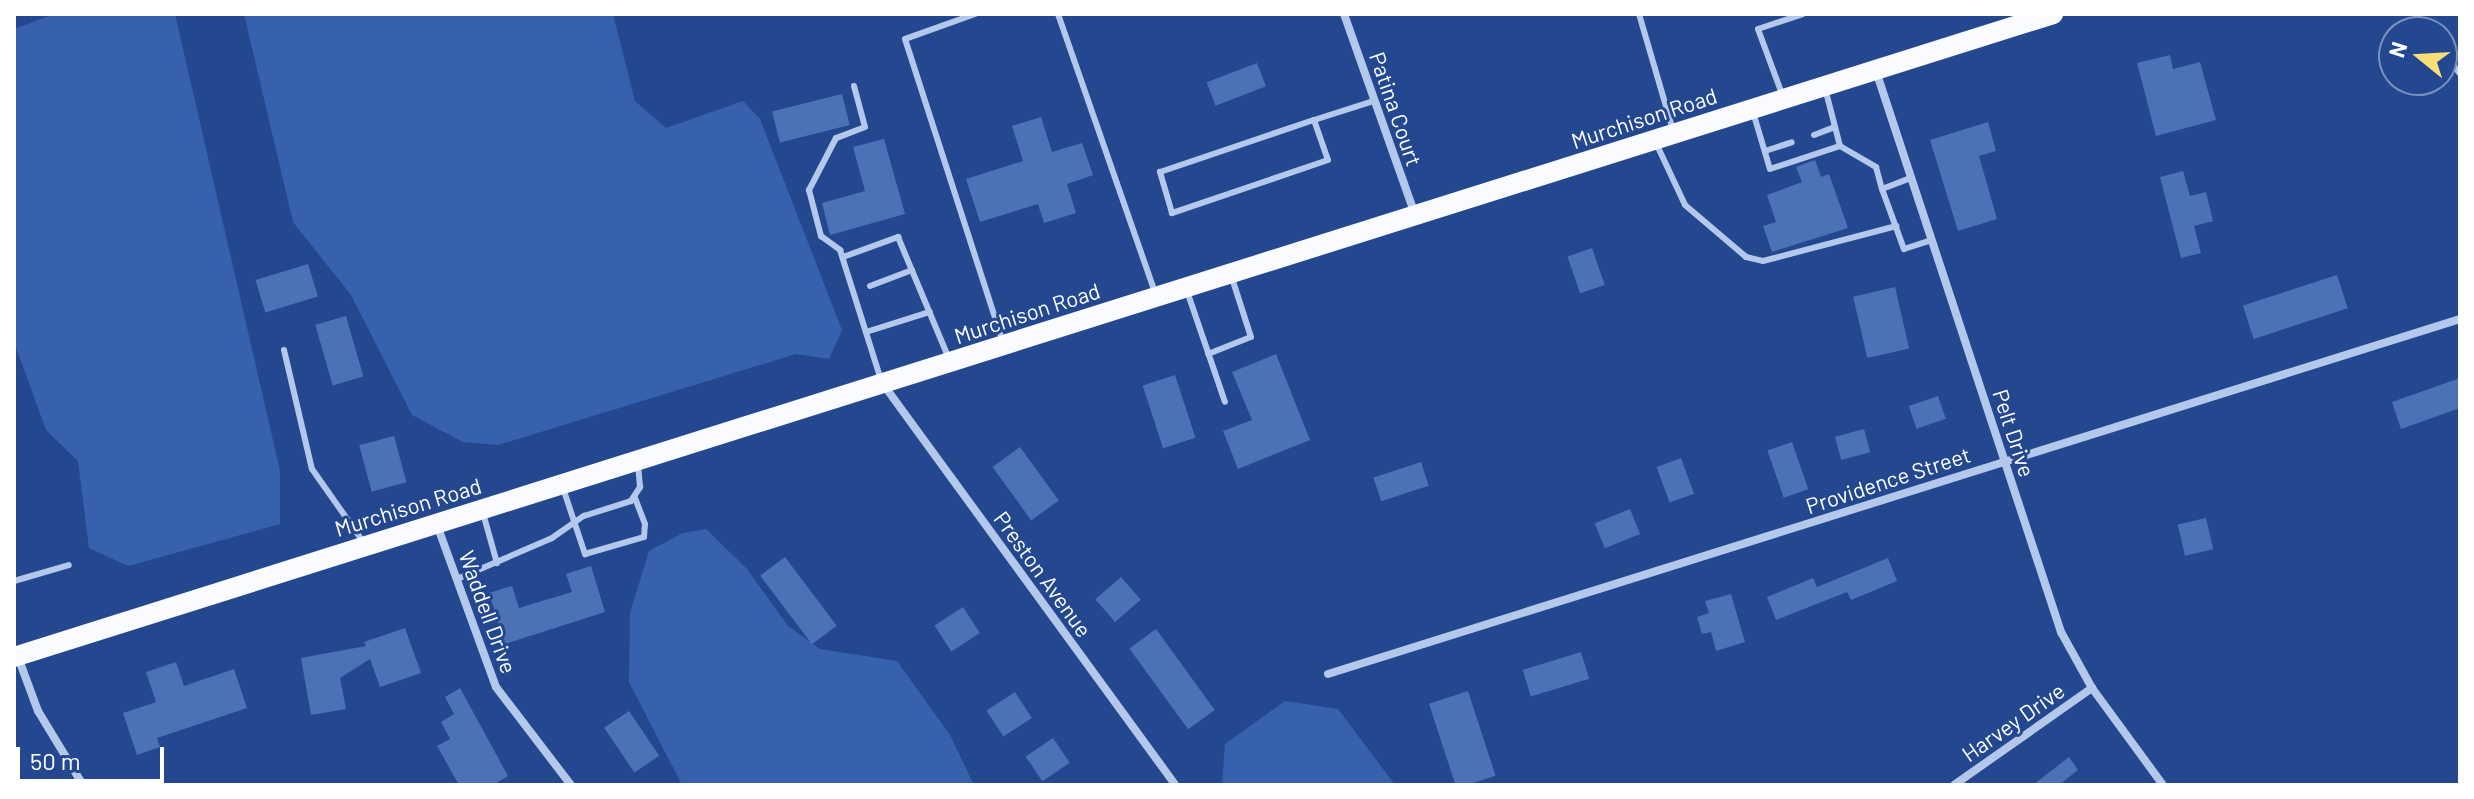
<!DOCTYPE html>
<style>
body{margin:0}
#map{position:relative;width:2474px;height:799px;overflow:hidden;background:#234890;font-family:Barlow,sans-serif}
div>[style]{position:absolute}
.green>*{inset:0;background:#3761ad}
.building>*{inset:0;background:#4b71b7;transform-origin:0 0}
.service>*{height:6px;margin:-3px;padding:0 3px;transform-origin:3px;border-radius:3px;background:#b4c8ec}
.minor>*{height:8px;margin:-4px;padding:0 4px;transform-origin:4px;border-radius:4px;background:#b4c8ec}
.primary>*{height:20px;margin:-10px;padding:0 10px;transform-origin:10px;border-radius:10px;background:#f9fbff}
span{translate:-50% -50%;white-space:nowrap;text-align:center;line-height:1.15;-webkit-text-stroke:6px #234890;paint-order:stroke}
.street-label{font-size:22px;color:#fff}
.frame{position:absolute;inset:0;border:16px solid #fff;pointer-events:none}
.north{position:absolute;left:2378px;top:16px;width:80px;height:80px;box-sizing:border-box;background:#234890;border:2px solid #7b91bc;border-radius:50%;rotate:288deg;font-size:22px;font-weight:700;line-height:32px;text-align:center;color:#fff}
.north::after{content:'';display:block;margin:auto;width:28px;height:36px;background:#f7de77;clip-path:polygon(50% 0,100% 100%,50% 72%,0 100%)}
.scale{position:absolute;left:16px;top:747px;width:148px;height:36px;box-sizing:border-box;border:4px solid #fff;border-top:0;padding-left:10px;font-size:24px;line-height:28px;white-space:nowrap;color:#fff;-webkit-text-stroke:6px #234890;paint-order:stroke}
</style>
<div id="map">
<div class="green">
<div style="clip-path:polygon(54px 14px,175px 14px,280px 471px,280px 524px,128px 566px,89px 548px,78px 461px,46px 430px,14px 342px,14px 29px)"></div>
<div style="clip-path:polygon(244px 14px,613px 14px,635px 101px,666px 128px,743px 101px,760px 119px,842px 330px,829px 359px,796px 354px,498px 445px,463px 442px,412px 415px,351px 295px,293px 222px)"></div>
<div style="clip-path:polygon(706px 529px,747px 569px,788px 626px,820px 649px,897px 661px,950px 735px,974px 785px,682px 785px,629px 682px,630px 613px,649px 551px,683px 533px)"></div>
<div style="clip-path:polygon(1285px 701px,1338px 709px,1395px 785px,1222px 785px,1225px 744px)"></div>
</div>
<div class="building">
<div style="clip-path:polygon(2170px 55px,2173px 69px,2200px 62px,2216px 120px,2156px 136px,2137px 63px)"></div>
<div style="left:1257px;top:63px;width:25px;height:54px;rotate:69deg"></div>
<div style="left:842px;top:94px;width:32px;height:72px;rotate:76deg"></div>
<div style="clip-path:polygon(1041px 117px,1052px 152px,1082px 143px,1093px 175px,1067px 184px,1076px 213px,1044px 223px,1038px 204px,980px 222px,966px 179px,1023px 161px,1012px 126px)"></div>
<div style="clip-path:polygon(1988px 122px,1996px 151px,1979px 156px,1997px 219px,1958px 231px,1930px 140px)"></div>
<div style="clip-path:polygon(884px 139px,905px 214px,830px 235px,822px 203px,865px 191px,853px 147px)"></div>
<div style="clip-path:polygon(1815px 160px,1821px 177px,1829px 174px,1848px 228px,1772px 252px,1763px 226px,1776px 222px,1767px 195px,1802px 182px,1796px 167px)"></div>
<div style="clip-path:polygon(2183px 171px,2190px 196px,2206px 192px,2213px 221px,2194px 226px,2201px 253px,2181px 258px,2160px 177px)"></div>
<div style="left:1592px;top:248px;width:39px;height:26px;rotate:71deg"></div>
<div style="left:308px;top:264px;width:34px;height:55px;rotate:73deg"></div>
<div style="left:2337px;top:275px;width:35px;height:99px;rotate:72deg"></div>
<div style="left:1895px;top:287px;width:63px;height:43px;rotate:77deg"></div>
<div style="left:346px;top:316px;width:63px;height:32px;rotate:74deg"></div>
<div style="clip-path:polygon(1276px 354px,1310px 440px,1238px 469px,1223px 431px,1252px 420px,1232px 372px)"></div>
<div style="left:1175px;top:375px;width:66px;height:34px;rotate:72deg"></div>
<div style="clip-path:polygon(2460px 378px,2460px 408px,2401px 429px,2392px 402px)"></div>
<div style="left:1938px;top:396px;width:24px;height:31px;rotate:71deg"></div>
<div style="left:1864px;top:429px;width:24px;height:30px;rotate:75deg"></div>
<div style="left:394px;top:436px;width:48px;height:36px;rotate:75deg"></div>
<div style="left:1792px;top:442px;width:50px;height:26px;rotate:71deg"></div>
<div style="left:1020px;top:447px;width:66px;height:34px;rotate:54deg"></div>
<div style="left:1681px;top:458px;width:38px;height:26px;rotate:70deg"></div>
<div style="left:1421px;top:462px;width:25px;height:50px;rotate:72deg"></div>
<div style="left:1630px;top:509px;width:27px;height:38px;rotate:68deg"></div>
<div style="left:2206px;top:518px;width:32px;height:29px;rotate:77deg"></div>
<div style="left:785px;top:557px;width:86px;height:31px;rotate:53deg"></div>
<div style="clip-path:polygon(1888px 558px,1897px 581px,1851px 600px,1847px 592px,1776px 620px,1767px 597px,1813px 578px,1817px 587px)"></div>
<div style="clip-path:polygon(591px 566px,605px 612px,505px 644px,489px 593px,512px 586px,519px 608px,572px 592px,566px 574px)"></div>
<div style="left:1121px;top:577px;width:30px;height:34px;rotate:49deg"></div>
<div style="clip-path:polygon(1731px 594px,1745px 642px,1716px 651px,1711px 632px,1702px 634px,1697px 617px,1709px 613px,1705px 601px)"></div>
<div style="left:963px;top:607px;width:31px;height:34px;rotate:57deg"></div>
<div style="clip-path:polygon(405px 628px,421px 673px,380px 687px,370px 659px,340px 678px,346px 709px,311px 715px,301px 658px,366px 646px,364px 642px)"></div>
<div style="left:1156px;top:629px;width:100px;height:33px;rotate:54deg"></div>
<div style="left:1581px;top:652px;width:28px;height:61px;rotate:73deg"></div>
<div style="clip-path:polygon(176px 662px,184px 686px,234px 669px,247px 708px,157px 738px,160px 747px,137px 755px,123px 713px,156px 702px,146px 672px)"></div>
<div style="clip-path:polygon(460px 688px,508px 776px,493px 785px,459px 785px,437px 746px,450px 739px,441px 722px,454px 714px,445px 697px)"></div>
<div style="left:1468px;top:691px;width:89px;height:41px;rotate:72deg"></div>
<div style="left:1015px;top:692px;width:31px;height:34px;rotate:57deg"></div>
<div style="left:629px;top:711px;width:54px;height:30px;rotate:56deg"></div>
<div style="left:1053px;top:738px;width:30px;height:33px;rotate:56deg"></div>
<div style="clip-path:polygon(2069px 757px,2078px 770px,2059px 785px,2033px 785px)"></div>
</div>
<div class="service">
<div style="left:975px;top:14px;width:74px;rotate:160.3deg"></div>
<div style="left:905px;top:39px;width:318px;rotate:72.1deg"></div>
<div style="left:1058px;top:14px;width:295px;rotate:70.8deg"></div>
<div style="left:1639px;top:14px;width:121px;rotate:73.7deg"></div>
<div style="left:2416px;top:14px;width:22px;rotate:54deg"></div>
<div style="left:2442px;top:50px;width:30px;rotate:53deg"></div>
<div style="left:854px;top:86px;width:42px;rotate:75deg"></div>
<div style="left:865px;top:127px;width:31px;rotate:159deg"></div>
<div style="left:836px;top:138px;width:59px;rotate:117.4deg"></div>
<div style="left:809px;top:190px;width:48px;rotate:75.4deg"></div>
<div style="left:821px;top:236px;width:24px;rotate:36deg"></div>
<div style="left:840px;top:250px;width:136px;rotate:72.5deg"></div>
<div style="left:1782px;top:94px;width:69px;rotate:-110.3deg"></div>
<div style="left:1758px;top:29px;width:47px;rotate:-18.4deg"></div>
<div style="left:1753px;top:112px;width:59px;rotate:73.4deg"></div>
<div style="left:1770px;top:169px;width:74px;rotate:-18.2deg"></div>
<div style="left:1840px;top:146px;width:60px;rotate:-104.5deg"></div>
<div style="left:1314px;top:120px;width:42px;rotate:70.7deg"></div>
<div style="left:1328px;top:160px;width:165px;rotate:161.2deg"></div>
<div style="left:1172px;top:213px;width:43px;rotate:-106.3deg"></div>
<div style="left:1160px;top:172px;width:163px;rotate:-18.7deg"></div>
<div style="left:1314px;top:120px;width:63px;rotate:-17.6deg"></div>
<div style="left:1814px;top:135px;width:22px;rotate:-21deg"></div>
<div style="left:1656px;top:143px;width:68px;rotate:64.9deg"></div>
<div style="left:1685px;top:205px;width:80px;rotate:40.4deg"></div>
<div style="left:1746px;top:257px;width:17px;rotate:13deg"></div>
<div style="left:1763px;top:261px;width:138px;rotate:-14.7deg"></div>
<div style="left:1840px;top:146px;width:42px;rotate:30.3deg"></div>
<div style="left:1876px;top:167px;width:23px;rotate:75deg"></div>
<div style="left:1882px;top:189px;width:31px;rotate:-21deg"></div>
<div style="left:1765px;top:151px;width:28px;rotate:-18deg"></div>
<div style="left:1882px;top:189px;width:64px;rotate:69.9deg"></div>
<div style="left:1904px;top:249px;width:28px;rotate:-18deg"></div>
<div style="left:843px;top:257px;width:59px;rotate:-20deg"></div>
<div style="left:898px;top:237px;width:132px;rotate:67.3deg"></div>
<div style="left:870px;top:286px;width:45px;rotate:-20.9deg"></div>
<div style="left:1187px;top:291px;width:117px;rotate:71.1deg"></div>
<div style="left:866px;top:332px;width:67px;rotate:-17.4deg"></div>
<div style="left:284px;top:350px;width:122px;rotate:76.8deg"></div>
<div style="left:312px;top:469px;width:90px;rotate:54.9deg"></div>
<div style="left:1208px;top:354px;width:46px;rotate:-21.6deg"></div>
<div style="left:1251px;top:337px;width:62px;rotate:-107.9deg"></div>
<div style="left:563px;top:488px;width:70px;rotate:71.6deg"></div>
<div style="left:585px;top:554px;width:61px;rotate:-16.1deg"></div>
<div style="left:644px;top:537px;width:13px;rotate:-86deg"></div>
<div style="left:645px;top:524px;width:28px;rotate:-111deg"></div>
<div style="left:483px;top:513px;width:52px;rotate:74.4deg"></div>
<div style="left:457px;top:579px;width:103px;rotate:-23.3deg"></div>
<div style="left:552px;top:538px;width:39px;rotate:-35deg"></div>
<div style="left:584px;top:516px;width:49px;rotate:-17.7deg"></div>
<div style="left:631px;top:501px;width:17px;rotate:-57deg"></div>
<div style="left:640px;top:487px;width:23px;rotate:-95deg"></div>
<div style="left:14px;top:581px;width:57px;rotate:-16.2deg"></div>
</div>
<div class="minor">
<div style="left:1344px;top:14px;width:212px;rotate:70.5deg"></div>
<div style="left:1876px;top:71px;width:591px;rotate:71.75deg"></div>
<div style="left:2061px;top:632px;width:64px;rotate:61deg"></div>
<div style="left:2092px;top:688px;width:120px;rotate:53.8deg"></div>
<div style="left:883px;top:384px;width:496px;rotate:53.9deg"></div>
<div style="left:437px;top:525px;width:172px;rotate:70deg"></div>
<div style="left:496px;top:687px;width:123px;rotate:52.6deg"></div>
<div style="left:18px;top:657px;width:58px;rotate:69.7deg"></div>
<div style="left:38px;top:711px;width:87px;rotate:58.7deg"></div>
<div style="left:1328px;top:674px;width:1186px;rotate:-17.41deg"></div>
<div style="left:1954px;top:785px;width:169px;rotate:-35.1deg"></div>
</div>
<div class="primary">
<div style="left:14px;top:657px;width:2138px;rotate:-17.5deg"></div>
</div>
<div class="street-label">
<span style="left:1396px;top:109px;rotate:71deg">Patina Court</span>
<span style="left:1644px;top:118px;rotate:-18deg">Murchison Road</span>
<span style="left:1027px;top:313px;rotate:-18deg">Murchison Road</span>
<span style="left:2014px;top:433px;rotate:72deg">Pelt Drive</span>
<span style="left:1888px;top:480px;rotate:-18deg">Providence Street</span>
<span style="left:408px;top:507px;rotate:-17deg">Murchison Road</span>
<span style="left:1043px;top:574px;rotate:54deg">Preston Avenue</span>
<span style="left:488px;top:612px;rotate:70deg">Waddell Drive</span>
<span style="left:2013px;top:722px;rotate:-35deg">Harvey Drive</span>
</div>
<div class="frame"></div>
<div class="north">N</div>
<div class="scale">50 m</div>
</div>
